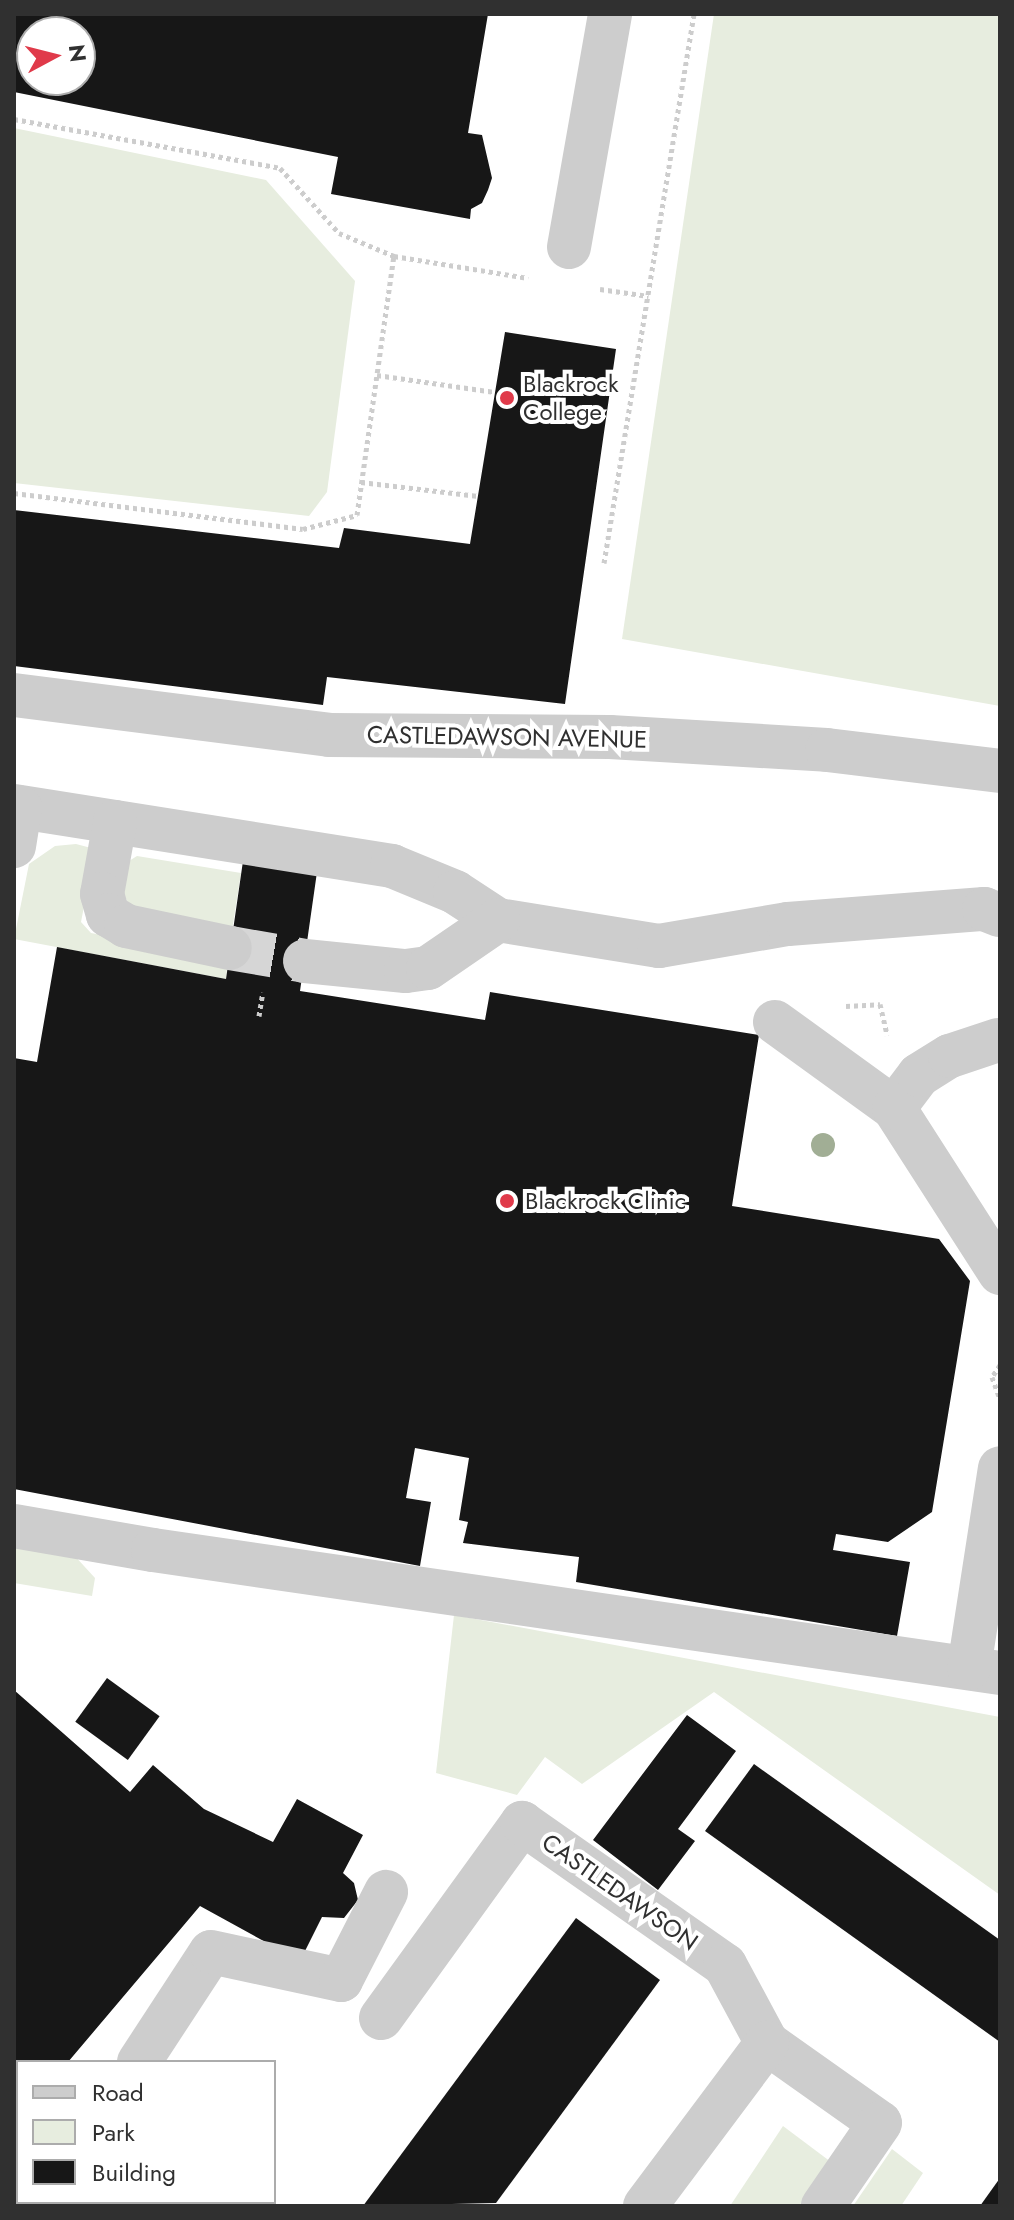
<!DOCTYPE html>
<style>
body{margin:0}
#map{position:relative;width:1014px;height:2220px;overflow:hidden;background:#fff;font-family:Jost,sans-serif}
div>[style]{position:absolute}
.green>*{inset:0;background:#e7eddf}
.building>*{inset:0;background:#171717;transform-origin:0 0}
.minor-tunnel>*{height:44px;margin-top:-22px;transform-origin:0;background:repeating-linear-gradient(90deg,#d6d6d6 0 44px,transparent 0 66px)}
.path>*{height:5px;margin-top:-2.5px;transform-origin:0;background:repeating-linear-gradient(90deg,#cdcdcd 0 4px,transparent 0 8px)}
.minor>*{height:44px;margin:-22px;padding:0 22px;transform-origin:22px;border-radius:22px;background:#cdcdcd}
.trees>*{width:24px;height:24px;margin:-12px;border-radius:50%;background:#a1ae95}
.dots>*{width:22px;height:22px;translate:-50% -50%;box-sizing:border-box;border:4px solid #fff;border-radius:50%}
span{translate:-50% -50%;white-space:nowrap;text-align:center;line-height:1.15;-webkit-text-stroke:8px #fff;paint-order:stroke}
.poi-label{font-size:24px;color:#303030}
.left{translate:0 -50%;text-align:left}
.street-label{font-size:24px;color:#303030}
.frame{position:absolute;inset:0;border:16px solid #303030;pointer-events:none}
.legend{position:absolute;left:16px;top:2060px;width:260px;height:144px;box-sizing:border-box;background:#fff;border:2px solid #acacac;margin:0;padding:10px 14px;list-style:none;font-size:24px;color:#303030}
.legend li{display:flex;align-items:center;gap:16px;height:40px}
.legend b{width:40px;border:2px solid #acacac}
.north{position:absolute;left:16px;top:16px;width:80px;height:80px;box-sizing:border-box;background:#fff;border:2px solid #acacac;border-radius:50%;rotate:83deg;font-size:22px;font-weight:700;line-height:32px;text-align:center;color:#303030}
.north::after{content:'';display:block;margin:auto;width:28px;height:36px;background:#e03a4a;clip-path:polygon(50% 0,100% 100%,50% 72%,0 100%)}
</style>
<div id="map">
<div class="green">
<div style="clip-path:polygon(714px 14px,1000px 14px,1000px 706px,622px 639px)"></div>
<div style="clip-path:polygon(14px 128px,266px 180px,355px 281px,327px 492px,309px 516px,14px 483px)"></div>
<div style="clip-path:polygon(76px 844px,95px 849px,81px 922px,91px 933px,228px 959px,226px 979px,14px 939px,29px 864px,55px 846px)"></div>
<div style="clip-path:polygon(137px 856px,241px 873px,231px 937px,129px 905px,122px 890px,129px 861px)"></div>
<div style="clip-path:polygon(14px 1546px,73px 1554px,95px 1578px,92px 1596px,14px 1583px)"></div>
<div style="clip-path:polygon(454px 1615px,1000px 1717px,1000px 1895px,714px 1692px,582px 1784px,545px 1757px,517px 1795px,436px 1773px)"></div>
<div style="clip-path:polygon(783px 2126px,831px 2162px,799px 2206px,730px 2206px)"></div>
<div style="clip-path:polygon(892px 2149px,923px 2173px,901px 2206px,853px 2206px)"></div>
</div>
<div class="building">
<div style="clip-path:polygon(evenodd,14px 14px,488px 14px,468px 133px,482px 135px,492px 178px,488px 190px,482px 203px,471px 209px,470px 219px,331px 194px,338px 157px,14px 92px,14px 14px,32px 32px,80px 32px,80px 80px,32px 80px,32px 32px)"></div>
<div style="clip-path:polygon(505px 332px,616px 349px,565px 704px,327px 677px,323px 705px,14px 666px,14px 510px,339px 548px,344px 528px,470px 544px)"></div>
<div style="clip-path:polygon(243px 861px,317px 872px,300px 991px,485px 1020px,490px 992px,759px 1035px,732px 1206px,939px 1239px,970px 1281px,932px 1512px,888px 1542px,836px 1534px,833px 1550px,910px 1562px,897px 1636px,576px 1582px,579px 1557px,463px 1543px,468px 1522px,459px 1520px,469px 1458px,415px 1448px,406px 1498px,431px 1502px,420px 1566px,14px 1489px,14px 1058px,37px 1062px,57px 947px,226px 979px)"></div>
<div style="left:107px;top:1678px;width:65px;height:54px;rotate:36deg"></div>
<div style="clip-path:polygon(14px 1690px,130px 1792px,153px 1765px,204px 1809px,273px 1842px,297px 1799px,363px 1835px,343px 1873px,354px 1883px,358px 1900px,344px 1918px,322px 1917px,300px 1961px,200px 1906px,68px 2062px,18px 2062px,18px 2202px,106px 2202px,105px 2206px,14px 2206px)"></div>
<div style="clip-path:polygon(687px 1715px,736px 1751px,678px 1829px,695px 1841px,658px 1890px,593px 1840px)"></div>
<div style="clip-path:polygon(754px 1764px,1000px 1940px,1000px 2042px,705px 1831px)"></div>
<div style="clip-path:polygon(576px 1918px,660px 1980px,496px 2203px,363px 2206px)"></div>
<div style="clip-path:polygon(1000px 2178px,1000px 2206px,980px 2206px)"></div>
</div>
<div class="minor-tunnel">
<div style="left:230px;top:948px;width:76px;rotate:9.8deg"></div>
</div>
<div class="path">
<div style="left:14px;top:119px;width:270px;rotate:10.4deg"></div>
<div style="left:280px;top:168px;width:88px;rotate:47.8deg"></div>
<div style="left:339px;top:233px;width:60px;rotate:22.7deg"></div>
<div style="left:394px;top:256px;width:136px;rotate:9.3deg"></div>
<div style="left:600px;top:289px;width:49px;rotate:8.3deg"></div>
<div style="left:377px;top:375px;width:119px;rotate:8.2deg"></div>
<div style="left:361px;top:482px;width:118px;rotate:6.8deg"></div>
<div style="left:14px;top:493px;width:291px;rotate:7.1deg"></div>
<div style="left:303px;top:529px;width:56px;rotate:-14.5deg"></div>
<div style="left:357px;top:515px;width:262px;rotate:-81.9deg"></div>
<div style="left:604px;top:563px;width:556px;rotate:-80.69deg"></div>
<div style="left:846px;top:1006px;width:34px;rotate:-3deg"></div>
<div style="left:880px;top:1004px;width:32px;rotate:77deg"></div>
<div style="left:259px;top:1016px;width:24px;rotate:-81deg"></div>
<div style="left:1000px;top:1365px;width:14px;rotate:124deg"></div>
<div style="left:992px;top:1377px;width:23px;rotate:70deg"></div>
</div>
<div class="minor">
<div style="left:569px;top:247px;width:237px;rotate:-80deg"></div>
<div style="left:14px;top:695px;width:318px;rotate:7.2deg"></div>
<div style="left:329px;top:735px;width:281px;rotate:0.4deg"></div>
<div style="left:610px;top:737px;width:217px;rotate:3.4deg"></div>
<div style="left:827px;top:750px;width:174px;rotate:6.9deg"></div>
<div style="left:14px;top:806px;width:383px;rotate:9deg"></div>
<div style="left:392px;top:866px;width:68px;rotate:22.4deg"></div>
<div style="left:455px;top:892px;width:51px;rotate:33.1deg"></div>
<div style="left:498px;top:920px;width:163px;rotate:9.2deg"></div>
<div style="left:659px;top:946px;width:131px;rotate:-9.7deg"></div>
<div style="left:788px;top:924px;width:197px;rotate:-4.4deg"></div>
<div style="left:984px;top:909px;width:17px;rotate:21deg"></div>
<div style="left:115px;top:822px;width:73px;rotate:100.2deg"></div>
<div style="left:102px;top:894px;width:22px;rotate:74deg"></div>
<div style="left:108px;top:915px;width:21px;rotate:31deg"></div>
<div style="left:126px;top:926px;width:106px;rotate:11.9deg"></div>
<div style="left:14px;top:846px;width:39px;rotate:-81deg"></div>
<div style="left:305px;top:961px;width:101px;rotate:5.7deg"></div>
<div style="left:406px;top:971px;width:22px;rotate:-8deg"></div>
<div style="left:428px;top:968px;width:85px;rotate:-34.4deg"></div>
<div style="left:775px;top:1022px;width:147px;rotate:35.9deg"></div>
<div style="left:894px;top:1108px;width:196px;rotate:57.3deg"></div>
<div style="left:894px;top:1108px;width:41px;rotate:-52.9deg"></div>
<div style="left:919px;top:1075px;width:36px;rotate:-32deg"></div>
<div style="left:950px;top:1056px;width:51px;rotate:-18.4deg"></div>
<div style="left:14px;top:1526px;width:141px;rotate:9.8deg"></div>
<div style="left:153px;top:1550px;width:856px;rotate:8.26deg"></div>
<div style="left:969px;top:1668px;width:202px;rotate:-81.2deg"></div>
<div style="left:381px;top:2018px;width:241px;rotate:-54.1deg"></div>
<div style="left:522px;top:1823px;width:248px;rotate:35deg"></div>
<div style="left:725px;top:1965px;width:89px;rotate:61.7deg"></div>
<div style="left:767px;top:2043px;width:138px;rotate:35.3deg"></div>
<div style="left:880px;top:2123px;width:101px;rotate:124.5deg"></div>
<div style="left:139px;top:2062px;width:131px;rotate:-56.8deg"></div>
<div style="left:211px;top:1952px;width:133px;rotate:12.2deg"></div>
<div style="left:341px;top:1980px;width:99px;rotate:-62.9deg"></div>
<div style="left:124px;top:2206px;width:5px;rotate:-53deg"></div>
<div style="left:237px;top:2206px;width:5px;rotate:-53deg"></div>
<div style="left:645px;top:2206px;width:204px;rotate:-53.2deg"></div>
</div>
<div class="trees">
<div style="left:823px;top:1145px"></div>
</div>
<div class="dots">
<div style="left:507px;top:398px;background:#e03a4a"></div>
<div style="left:507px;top:1201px;background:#e03a4a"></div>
</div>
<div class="poi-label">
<span class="left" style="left:523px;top:398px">Blackrock<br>College</span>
<span class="left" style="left:525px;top:1201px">Blackrock Clinic</span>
</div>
<div class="street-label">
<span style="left:507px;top:737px;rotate:1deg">CASTLEDAWSON AVENUE</span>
<span style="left:620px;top:1892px;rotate:35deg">CASTLEDAWSON</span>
</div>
<div class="frame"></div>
<ul class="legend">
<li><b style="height:10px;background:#cdcdcd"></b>Road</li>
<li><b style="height:22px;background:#e7eddf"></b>Park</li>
<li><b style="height:22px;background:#171717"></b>Building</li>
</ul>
<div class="north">N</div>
</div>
